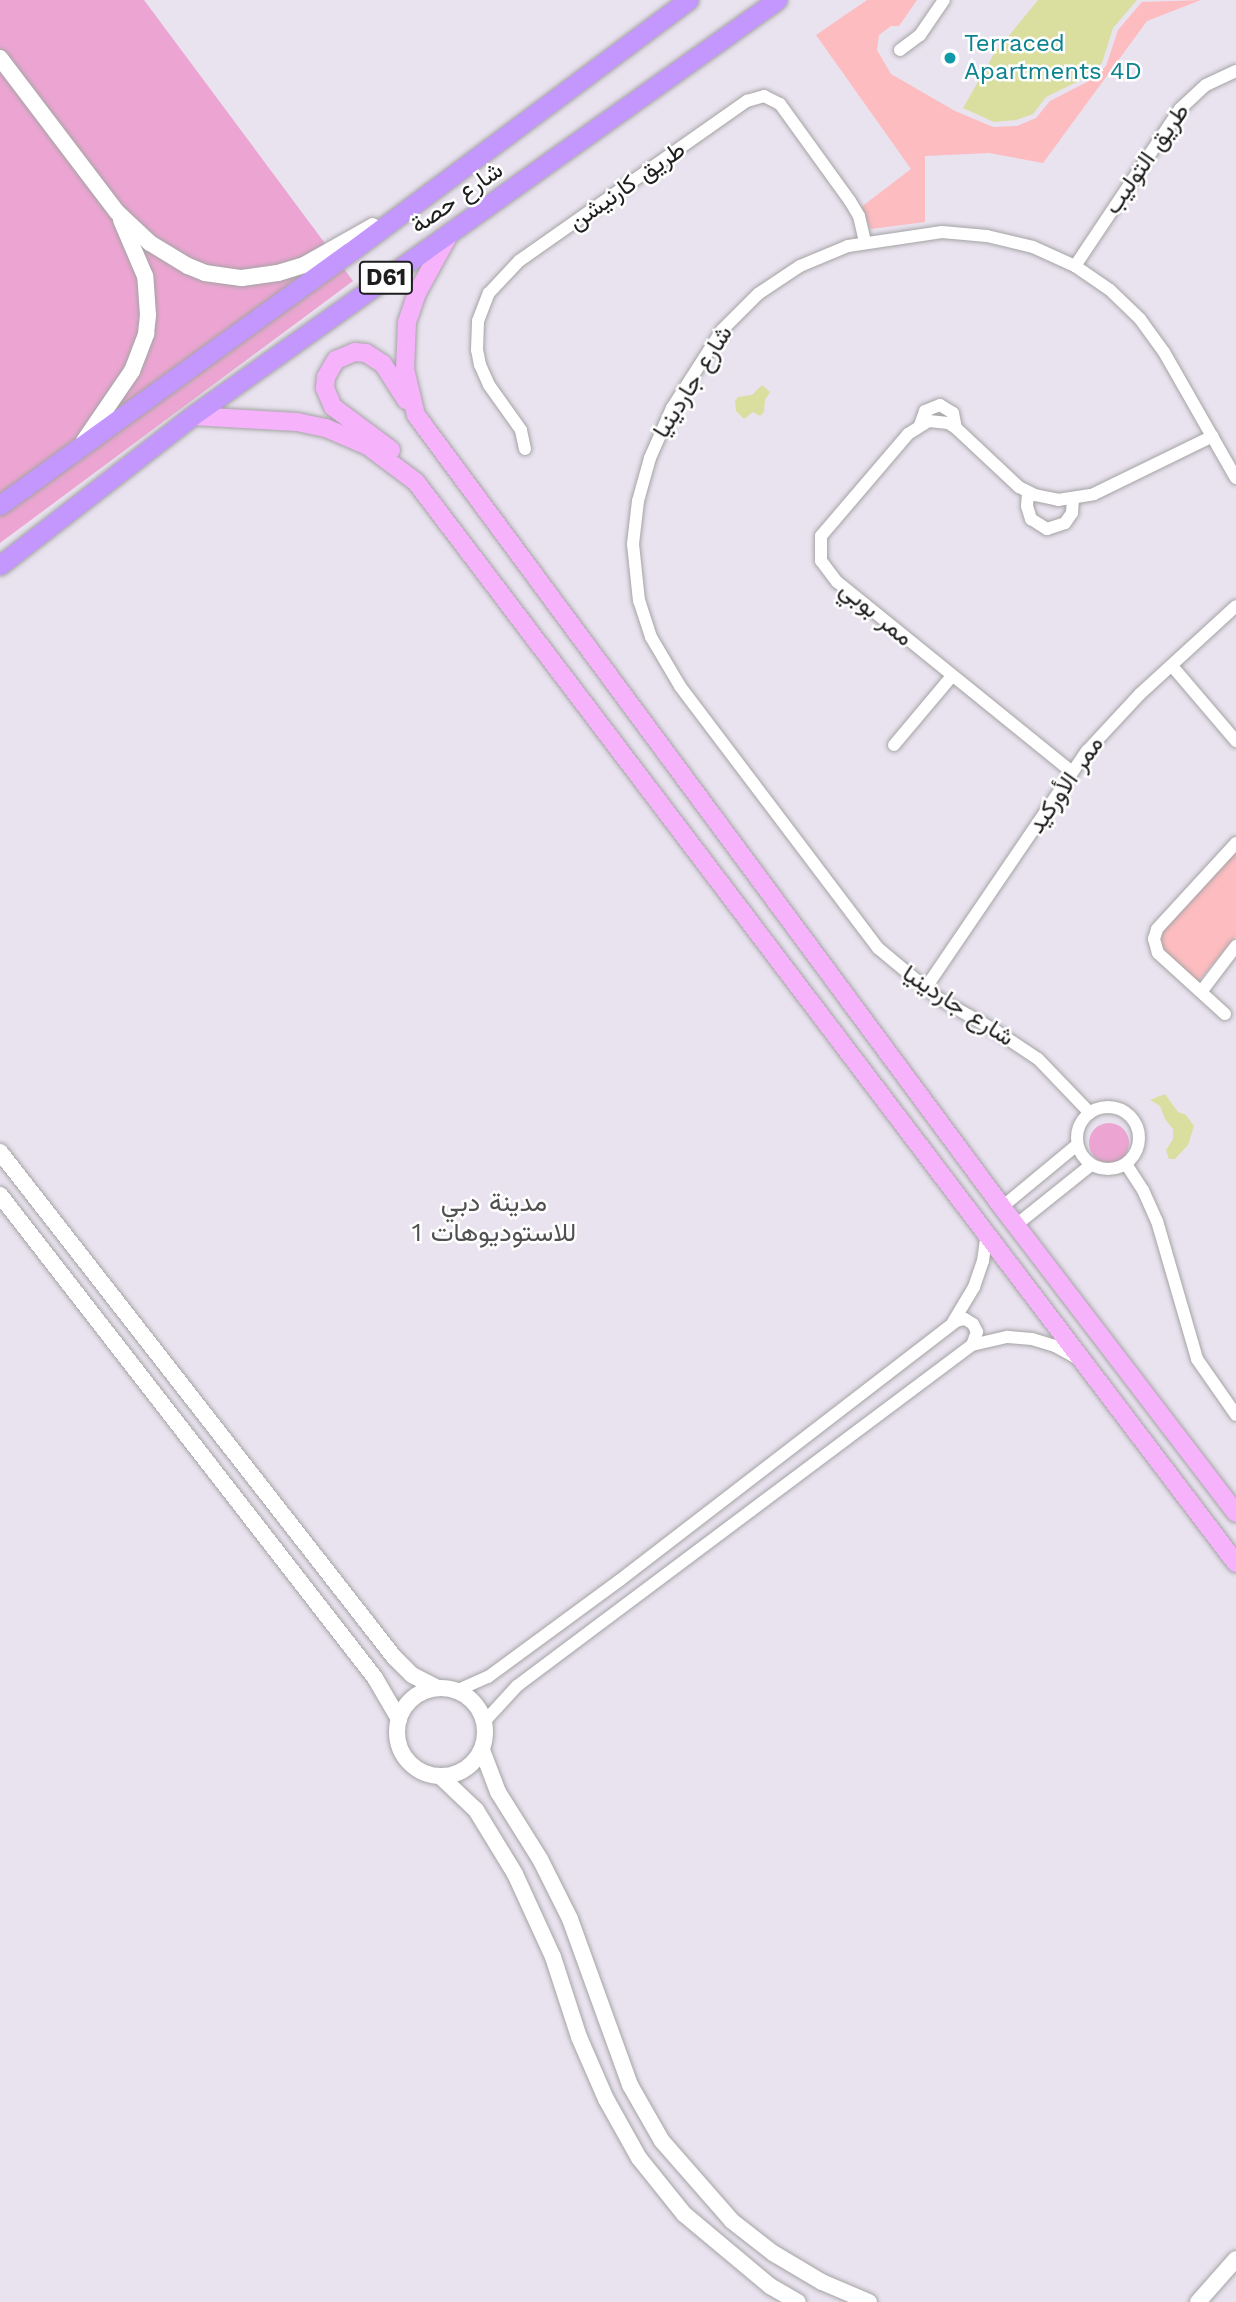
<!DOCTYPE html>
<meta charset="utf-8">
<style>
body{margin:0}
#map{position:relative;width:1236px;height:2302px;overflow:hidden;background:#e9e2ef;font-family:"Work Sans",Vazirmatn,sans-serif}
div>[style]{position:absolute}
.grass>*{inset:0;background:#eca5d2}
.round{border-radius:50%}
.park>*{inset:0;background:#fcbcc0}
.water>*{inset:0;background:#dadfa0}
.roads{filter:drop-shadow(0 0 2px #a4a4a4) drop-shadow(0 0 2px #a4a4a4)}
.minor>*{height:12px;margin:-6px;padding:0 6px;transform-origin:6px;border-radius:6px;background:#fff}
.minor>.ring{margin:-6px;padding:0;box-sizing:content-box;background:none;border:12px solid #fff;border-radius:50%}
.tertiary>*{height:16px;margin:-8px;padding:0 8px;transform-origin:8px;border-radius:8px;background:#fff}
.tertiary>.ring{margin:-8px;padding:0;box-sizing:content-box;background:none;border:16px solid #fff;border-radius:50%}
.secondary>*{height:18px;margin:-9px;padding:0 9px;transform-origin:9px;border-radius:9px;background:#f6b3fc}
.primary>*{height:19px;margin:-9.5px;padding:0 9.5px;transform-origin:9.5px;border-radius:9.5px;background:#c497ff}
.dots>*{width:19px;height:19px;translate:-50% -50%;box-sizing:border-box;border:4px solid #fff;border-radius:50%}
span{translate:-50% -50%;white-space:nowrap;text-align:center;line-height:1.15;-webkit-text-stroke:5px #fff;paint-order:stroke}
.shield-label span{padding:2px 5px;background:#fff;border:2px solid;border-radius:5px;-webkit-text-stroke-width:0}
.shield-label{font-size:23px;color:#1d1d1d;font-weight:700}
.culture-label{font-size:24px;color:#0d838f}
.left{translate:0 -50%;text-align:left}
.street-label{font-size:24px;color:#1d1d1d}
.neighbourhood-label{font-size:26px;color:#505050}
</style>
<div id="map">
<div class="grass">
<div style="clip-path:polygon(0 0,144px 0,353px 281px,0 543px)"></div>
<div class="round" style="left:1089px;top:1123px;width:40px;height:40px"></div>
</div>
<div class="park">
<div style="clip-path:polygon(867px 0,917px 0,899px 26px,891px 26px,879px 35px,877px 50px,891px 74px,955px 111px,993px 127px,1017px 126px,1036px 118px,1050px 101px,1089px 81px,1106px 66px,1118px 30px,1142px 2px,1201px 0,1147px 21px,1043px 163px,989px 153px,925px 156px,925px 222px,871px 229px,860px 208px,911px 169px,816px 35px)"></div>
<div style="clip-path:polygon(1236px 848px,1236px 936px,1198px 982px,1160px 948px,1160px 935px)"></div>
</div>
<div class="water">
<div style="clip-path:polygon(1038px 0,1137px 0,1113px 28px,1102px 63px,1087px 77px,1046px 97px,1033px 114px,1016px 120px,994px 122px,963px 108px,994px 54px)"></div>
<div style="clip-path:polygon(762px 385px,770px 392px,765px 400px,764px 412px,760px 416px,753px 412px,744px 419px,736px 411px,735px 401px,738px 397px,752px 395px)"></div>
<div style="clip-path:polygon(1165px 1094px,1178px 1112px,1186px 1115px,1194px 1126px,1188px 1145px,1175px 1159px,1169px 1159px,1166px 1150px,1173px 1139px,1173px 1129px,1165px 1119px,1160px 1106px,1150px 1100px)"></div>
</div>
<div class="roads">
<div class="minor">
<div style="left:900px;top:50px;width:25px;rotate:-37deg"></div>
<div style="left:920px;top:35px;width:42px;rotate:-55.6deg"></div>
<div style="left:1075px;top:266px;width:189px;rotate:-56.2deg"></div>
<div style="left:1180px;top:109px;width:35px;rotate:-43deg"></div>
<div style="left:1206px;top:85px;width:33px;rotate:-25deg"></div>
<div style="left:920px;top:425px;width:15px;rotate:-70deg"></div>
<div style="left:925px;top:411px;width:16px;rotate:-22deg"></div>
<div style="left:940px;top:405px;width:15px;rotate:32deg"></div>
<div style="left:953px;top:413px;width:15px;rotate:79deg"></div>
<div style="left:525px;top:449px;width:19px;rotate:-102deg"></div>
<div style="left:521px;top:430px;width:55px;rotate:-125.4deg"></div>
<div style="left:489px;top:385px;width:22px;rotate:-114deg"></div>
<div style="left:480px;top:365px;width:15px;rotate:-101deg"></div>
<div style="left:477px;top:350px;width:29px;rotate:-88deg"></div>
<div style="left:478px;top:321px;width:30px;rotate:-69deg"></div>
<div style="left:489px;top:293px;width:44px;rotate:-46.8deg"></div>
<div style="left:519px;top:261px;width:279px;rotate:-35.1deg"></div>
<div style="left:747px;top:101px;width:18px;rotate:-16deg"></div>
<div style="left:764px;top:96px;width:18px;rotate:27deg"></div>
<div style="left:780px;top:104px;width:120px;rotate:54.2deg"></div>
<div style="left:850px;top:201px;width:17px;rotate:59deg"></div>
<div style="left:859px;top:216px;width:26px;rotate:77deg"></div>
<div style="left:1028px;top:492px;width:14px;rotate:94deg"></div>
<div style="left:1027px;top:506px;width:14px;rotate:73deg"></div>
<div style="left:1031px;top:519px;width:19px;rotate:32deg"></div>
<div style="left:1047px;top:529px;width:19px;rotate:-18deg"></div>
<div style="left:1065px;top:523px;width:12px;rotate:-55deg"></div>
<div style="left:1072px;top:513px;width:13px;rotate:-86deg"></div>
<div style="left:1172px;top:666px;width:99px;rotate:49.5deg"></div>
<div style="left:894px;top:745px;width:90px;rotate:-50deg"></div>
<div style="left:1072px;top:772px;width:302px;rotate:-141deg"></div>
<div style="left:837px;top:582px;width:26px;rotate:-127deg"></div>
<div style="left:821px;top:561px;width:25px;rotate:-90deg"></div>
<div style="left:821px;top:536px;width:134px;rotate:-49.5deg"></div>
<div style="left:908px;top:434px;width:25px;rotate:-32deg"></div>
<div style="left:929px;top:421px;width:19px;rotate:6deg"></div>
<div style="left:948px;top:423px;width:9px;rotate:32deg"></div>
<div style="left:956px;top:428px;width:86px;rotate:43.1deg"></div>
<div style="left:1019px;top:487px;width:18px;rotate:27deg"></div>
<div style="left:1035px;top:495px;width:24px;rotate:12deg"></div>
<div style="left:1058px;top:500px;width:36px;rotate:-9deg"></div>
<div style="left:1094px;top:494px;width:132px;rotate:-26deg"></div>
<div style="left:925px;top:989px;width:288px;rotate:-55.8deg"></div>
<div style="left:1087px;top:751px;width:78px;rotate:-47.1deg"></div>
<div style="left:1140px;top:694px;width:130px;rotate:-42.5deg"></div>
<div style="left:1201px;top:992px;width:58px;rotate:-52.7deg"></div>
<div style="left:1225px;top:1014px;width:91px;rotate:-137.7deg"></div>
<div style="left:1158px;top:953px;width:15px;rotate:-106deg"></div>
<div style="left:1154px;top:939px;width:10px;rotate:-73deg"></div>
<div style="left:1157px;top:929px;width:117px;rotate:-47.4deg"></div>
<div class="ring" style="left:1077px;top:1107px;width:50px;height:50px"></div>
<div style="left:1090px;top:1113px;width:75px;rotate:-133.9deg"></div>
<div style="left:1038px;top:1059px;width:50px;rotate:-146.3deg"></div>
<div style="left:996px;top:1031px;width:67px;rotate:-150.4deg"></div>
<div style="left:938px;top:998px;width:78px;rotate:-140.2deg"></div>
<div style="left:878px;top:948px;width:328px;rotate:-127.1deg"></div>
<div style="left:680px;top:686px;width:57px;rotate:-120.6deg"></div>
<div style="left:651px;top:637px;width:38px;rotate:-108deg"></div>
<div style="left:639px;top:601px;width:57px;rotate:-96deg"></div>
<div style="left:633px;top:544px;width:43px;rotate:-83.4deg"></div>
<div style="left:638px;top:501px;width:45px;rotate:-74.4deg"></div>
<div style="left:650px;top:458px;width:55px;rotate:-66.3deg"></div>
<div style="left:672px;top:408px;width:93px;rotate:-57.3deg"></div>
<div style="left:722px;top:330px;width:51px;rotate:-45deg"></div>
<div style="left:758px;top:294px;width:50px;rotate:-33.7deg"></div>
<div style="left:800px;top:266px;width:52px;rotate:-22.6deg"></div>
<div style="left:848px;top:246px;width:95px;rotate:-8.5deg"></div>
<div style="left:942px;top:232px;width:45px;rotate:5.1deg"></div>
<div style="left:987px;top:236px;width:47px;rotate:13.4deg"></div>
<div style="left:1033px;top:247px;width:46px;rotate:24.3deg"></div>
<div style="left:1075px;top:266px;width:42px;rotate:34.4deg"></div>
<div style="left:1110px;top:290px;width:42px;rotate:44deg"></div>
<div style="left:1140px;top:319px;width:41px;rotate:54deg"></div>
<div style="left:1164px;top:352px;width:145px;rotate:60.3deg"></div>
<div style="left:1126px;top:1164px;width:31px;rotate:57deg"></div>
<div style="left:1143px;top:1190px;width:34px;rotate:66deg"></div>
<div style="left:1157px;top:1221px;width:144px;rotate:73.8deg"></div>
<div style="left:1197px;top:1359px;width:68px;rotate:55.1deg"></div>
<div style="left:1002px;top:1207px;width:97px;rotate:-39.6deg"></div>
<div style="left:1016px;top:1225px;width:96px;rotate:-38.7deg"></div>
<div style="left:953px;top:1322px;width:41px;rotate:-59deg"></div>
<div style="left:974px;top:1287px;width:28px;rotate:-71deg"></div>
<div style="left:983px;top:1261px;width:28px;rotate:-82deg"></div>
<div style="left:972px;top:1345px;width:37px;rotate:-13deg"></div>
<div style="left:1008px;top:1337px;width:24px;rotate:5deg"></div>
<div style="left:1032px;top:1339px;width:24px;rotate:17deg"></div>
<div style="left:1055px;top:1346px;width:26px;rotate:29deg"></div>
<div style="left:456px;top:1691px;width:35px;rotate:-24deg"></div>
<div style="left:488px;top:1677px;width:164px;rotate:-36.3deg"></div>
<div style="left:620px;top:1580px;width:424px;rotate:-37.6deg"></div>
<div style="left:956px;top:1321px;width:9px;rotate:-13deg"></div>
<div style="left:965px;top:1319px;width:9px;rotate:32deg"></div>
<div style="left:973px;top:1324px;width:9px;rotate:63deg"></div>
<div style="left:977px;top:1332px;width:14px;rotate:111deg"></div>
<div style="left:972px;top:1345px;width:569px;rotate:143.15deg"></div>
<div style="left:517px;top:1686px;width:49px;rotate:132.5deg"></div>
</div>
<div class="tertiary">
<div style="left:0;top:58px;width:193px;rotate:52.8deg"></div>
<div style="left:117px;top:212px;width:45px;rotate:43.2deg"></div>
<div style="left:150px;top:243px;width:44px;rotate:31.2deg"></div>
<div style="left:188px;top:266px;width:18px;rotate:22deg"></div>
<div style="left:205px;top:273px;width:37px;rotate:8deg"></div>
<div style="left:242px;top:278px;width:36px;rotate:-8deg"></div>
<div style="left:278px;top:273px;width:27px;rotate:-17deg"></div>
<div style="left:304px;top:265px;width:79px;rotate:-29.5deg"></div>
<div style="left:84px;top:441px;width:85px;rotate:-55.6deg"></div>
<div style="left:132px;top:371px;width:40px;rotate:-69deg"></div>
<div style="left:146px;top:334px;width:19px;rotate:-84deg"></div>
<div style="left:148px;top:315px;width:39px;rotate:-94deg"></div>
<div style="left:145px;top:276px;width:61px;rotate:-113.2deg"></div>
<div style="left:0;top:1152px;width:641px;rotate:52.04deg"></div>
<div style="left:394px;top:1657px;width:25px;rotate:45deg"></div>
<div style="left:412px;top:1675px;width:28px;rotate:27deg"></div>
<div style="left:0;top:1195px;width:611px;rotate:52.17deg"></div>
<div style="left:375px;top:1678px;width:48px;rotate:59.7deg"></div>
<div class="ring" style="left:397px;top:1688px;width:72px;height:72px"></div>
<div style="left:482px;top:1750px;width:45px;rotate:69.1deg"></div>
<div style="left:498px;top:1792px;width:79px;rotate:57.9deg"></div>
<div style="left:540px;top:1859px;width:67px;rotate:63.4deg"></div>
<div style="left:570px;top:1919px;width:177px;rotate:70.1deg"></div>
<div style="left:630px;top:2085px;width:64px;rotate:60.3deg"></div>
<div style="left:662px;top:2141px;width:106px;rotate:48.8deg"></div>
<div style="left:732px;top:2221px;width:52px;rotate:38deg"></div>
<div style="left:773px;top:2253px;width:57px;rotate:30.6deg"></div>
<div style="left:822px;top:2282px;width:51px;rotate:23.1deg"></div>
<div style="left:440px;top:1776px;width:50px;rotate:43.4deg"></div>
<div style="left:476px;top:1810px;width:75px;rotate:58.6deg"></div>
<div style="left:515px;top:1874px;width:91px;rotate:65.4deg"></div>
<div style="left:553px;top:1957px;width:84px;rotate:72deg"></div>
<div style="left:579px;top:2037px;width:68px;rotate:66.5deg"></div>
<div style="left:606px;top:2099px;width:68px;rotate:60.8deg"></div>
<div style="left:639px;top:2158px;width:72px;rotate:51.2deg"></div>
<div style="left:684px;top:2214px;width:112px;rotate:39.9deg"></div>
<div style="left:770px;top:2286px;width:32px;rotate:30deg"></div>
<div style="left:1198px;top:2302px;width:57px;rotate:-48.5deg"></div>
</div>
<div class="secondary">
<div style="left:450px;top:233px;width:68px;rotate:118.8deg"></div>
<div style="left:417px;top:293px;width:31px;rotate:109deg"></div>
<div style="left:407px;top:322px;width:47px;rotate:92.4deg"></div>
<div style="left:405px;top:369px;width:47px;rotate:76.6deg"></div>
<div style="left:416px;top:415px;width:985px;rotate:53.5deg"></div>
<div style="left:1002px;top:1207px;width:385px;rotate:52.6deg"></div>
<div style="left:192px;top:416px;width:105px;rotate:3.3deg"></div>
<div style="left:297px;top:422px;width:30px;rotate:12deg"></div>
<div style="left:326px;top:428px;width:46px;rotate:23.2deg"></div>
<div style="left:368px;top:446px;width:60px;rotate:36.9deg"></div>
<div style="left:416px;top:482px;width:1357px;rotate:52.82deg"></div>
<div style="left:391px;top:450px;width:72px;rotate:-143.4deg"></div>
<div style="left:333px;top:407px;width:21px;rotate:-113deg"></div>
<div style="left:325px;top:388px;width:11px;rotate:-85deg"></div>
<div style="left:326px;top:377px;width:20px;rotate:-60deg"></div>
<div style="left:336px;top:360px;width:21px;rotate:-23deg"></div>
<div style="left:355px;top:352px;width:11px;rotate:5deg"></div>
<div style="left:366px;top:353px;width:20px;rotate:33deg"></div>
<div style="left:383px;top:364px;width:43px;rotate:57.4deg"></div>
</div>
<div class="primary">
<div style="left:0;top:505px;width:432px;rotate:-35.9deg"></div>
<div style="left:350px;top:252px;width:422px;rotate:-36.7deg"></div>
<div style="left:0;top:565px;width:243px;rotate:-37.8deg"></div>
<div style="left:192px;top:416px;width:718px;rotate:-35.42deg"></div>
</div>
</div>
<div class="dots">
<div style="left:950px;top:58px;background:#0f9aa8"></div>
</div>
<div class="shield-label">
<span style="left:386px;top:278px">D61</span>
</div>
<div class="culture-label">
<span class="left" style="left:964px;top:58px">Terraced<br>Apartments 4D</span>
</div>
<div class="street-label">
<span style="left:1147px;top:159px;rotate:-55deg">طريق التوليب</span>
<span style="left:627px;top:186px;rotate:-35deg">طريق كارنيشن</span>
<span style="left:457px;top:198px;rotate:-35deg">شارع حصة</span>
<span style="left:693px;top:382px;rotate:-58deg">شارع جاردينيا</span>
<span style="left:876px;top:614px;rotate:40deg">ممر بوبي</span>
<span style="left:1066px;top:785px;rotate:-55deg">ممر الأوركيد</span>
<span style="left:958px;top:1006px;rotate:33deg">شارع جاردينيا</span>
</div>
<div class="neighbourhood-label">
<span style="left:494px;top:1218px">مدينة دبي<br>للاستوديوهات 1</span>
</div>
</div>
